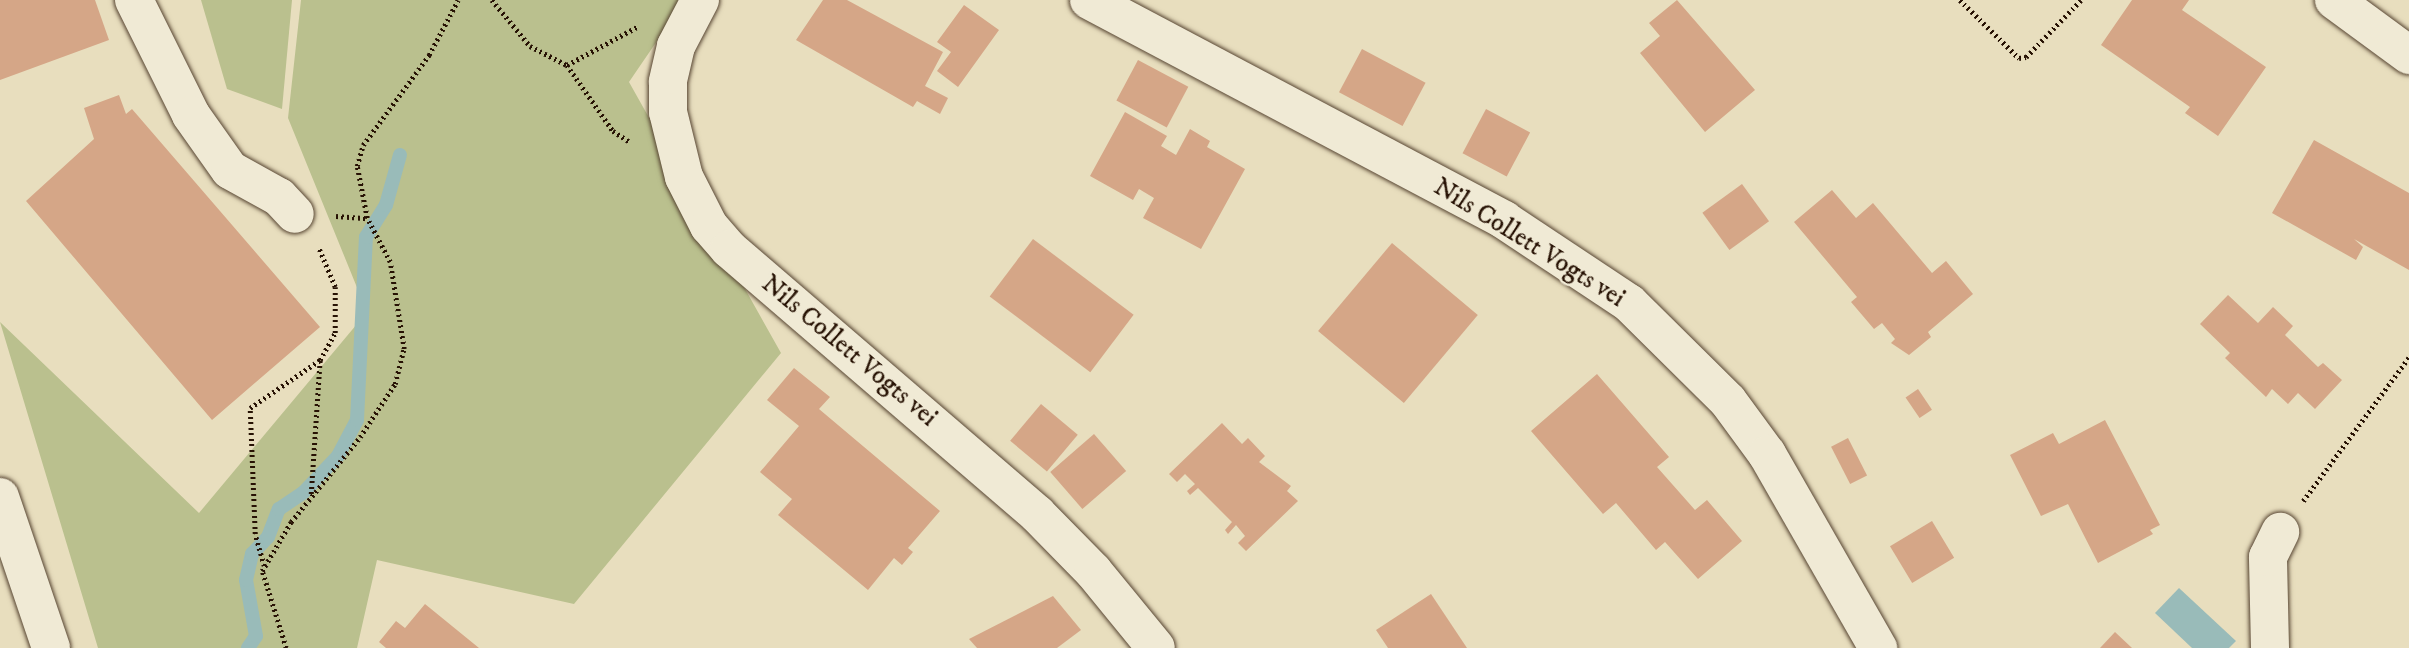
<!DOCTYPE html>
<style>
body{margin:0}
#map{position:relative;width:2409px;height:648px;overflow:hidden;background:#e8debe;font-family:"IM FELL DW Pica",serif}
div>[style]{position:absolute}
.green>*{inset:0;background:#bac08e}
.water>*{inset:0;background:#99bbb9}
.stream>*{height:14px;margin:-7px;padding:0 7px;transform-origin:7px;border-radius:7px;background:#99bbb9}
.building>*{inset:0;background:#d5a687;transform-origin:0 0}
.path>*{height:4.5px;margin-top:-2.25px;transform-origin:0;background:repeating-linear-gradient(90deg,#271204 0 2px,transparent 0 5.5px)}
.roads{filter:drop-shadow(0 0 2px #574532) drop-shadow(0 0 2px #574532)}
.minor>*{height:38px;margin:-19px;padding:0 19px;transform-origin:19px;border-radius:19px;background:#f0ead5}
span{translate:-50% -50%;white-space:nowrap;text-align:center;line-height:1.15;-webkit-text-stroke:5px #f0ead5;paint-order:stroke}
.street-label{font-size:26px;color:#271204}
</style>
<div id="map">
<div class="green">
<div style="clip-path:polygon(201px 0,292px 0,282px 109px,227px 89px)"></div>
<div style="clip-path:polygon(301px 0,685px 0,629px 82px,781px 353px,574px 604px,377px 560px,357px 648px,98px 648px,0 322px,199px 513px,367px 312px,288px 118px)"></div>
</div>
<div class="water">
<div style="clip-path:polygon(2179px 588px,2236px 641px,2229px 648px,2192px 648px,2155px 613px)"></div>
</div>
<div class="stream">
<div style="left:248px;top:648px;width:14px;rotate:-56deg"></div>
<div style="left:256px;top:636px;width:57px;rotate:-100.1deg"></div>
<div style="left:246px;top:580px;width:27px;rotate:-77deg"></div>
<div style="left:252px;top:554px;width:23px;rotate:-47deg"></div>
<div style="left:268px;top:537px;width:30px;rotate:-69deg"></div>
<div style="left:279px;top:509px;width:29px;rotate:-34deg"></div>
<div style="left:303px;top:493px;width:51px;rotate:-46.6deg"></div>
<div style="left:338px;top:456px;width:41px;rotate:-62.2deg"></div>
<div style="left:357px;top:420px;width:183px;rotate:-87.2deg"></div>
<div style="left:366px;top:237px;width:38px;rotate:-58deg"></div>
<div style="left:386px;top:205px;width:52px;rotate:-74.4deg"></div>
</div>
<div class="building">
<div style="clip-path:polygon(0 0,95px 0,109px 40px,0 80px)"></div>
<div style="clip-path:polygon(823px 0,847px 0,943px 52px,925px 86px,948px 98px,940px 114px,917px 101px,913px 107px,796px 40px)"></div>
<div style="clip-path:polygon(1677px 0,1755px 90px,1705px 132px,1640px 53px,1660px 36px,1649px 23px)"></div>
<div style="clip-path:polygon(2132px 0,2189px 0,2182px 10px,2266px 67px,2218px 136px,2185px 113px,2190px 107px,2101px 45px)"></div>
<div style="clip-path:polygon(964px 5px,999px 30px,958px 87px,937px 71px,951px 52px,937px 42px)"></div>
<div style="left:1362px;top:49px;width:72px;height:49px;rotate:28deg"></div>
<div style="left:1138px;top:60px;width:57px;height:46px;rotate:28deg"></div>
<div style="clip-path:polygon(119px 95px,126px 114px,132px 109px,320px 327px,212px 420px,26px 201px,94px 139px,84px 108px)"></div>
<div style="left:1486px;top:109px;width:50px;height:50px;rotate:28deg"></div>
<div style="clip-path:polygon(1125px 112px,1167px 136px,1161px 146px,1176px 155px,1190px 129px,1210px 141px,1207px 147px,1245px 169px,1201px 249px,1143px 218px,1154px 198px,1139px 189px,1133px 200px,1090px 176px)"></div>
<div style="clip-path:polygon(2314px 140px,2409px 193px,2409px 270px,2354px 239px,2363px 247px,2356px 260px,2272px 213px)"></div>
<div style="left:1742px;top:184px;width:46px;height:49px;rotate:54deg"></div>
<div style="clip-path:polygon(1832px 190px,1856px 218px,1873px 203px,1932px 273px,1946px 261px,1973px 294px,1928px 332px,1931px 337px,1909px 355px,1891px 343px,1895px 339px,1882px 323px,1874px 329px,1851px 302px,1857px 297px,1794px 222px)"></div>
<div style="left:1033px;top:239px;width:126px;height:72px;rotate:37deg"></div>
<div style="left:1392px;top:243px;width:112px;height:115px;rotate:40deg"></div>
<div style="clip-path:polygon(2228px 295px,2258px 323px,2273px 307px,2293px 326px,2285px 335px,2318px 367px,2323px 363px,2342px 380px,2315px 409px,2298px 393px,2288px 404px,2272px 389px,2266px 397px,2225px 358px,2230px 353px,2200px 324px)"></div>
<div style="clip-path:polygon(794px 368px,830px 397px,819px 409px,940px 511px,908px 548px,913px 552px,902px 565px,894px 558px,868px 590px,778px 515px,792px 499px,760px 472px,799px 426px,767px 400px)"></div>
<div style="clip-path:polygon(1597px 374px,1669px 457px,1657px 467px,1695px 510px,1707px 500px,1742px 541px,1698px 579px,1665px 542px,1656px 550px,1616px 503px,1603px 514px,1531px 431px)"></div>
<div style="left:1918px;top:389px;width:25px;height:15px;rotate:56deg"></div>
<div style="left:1041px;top:404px;width:48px;height:48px;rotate:40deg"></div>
<div style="clip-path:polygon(2105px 420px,2160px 525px,2150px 530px,2153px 534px,2098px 563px,2068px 504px,2041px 516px,2010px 455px,2053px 433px,2059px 444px)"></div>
<div style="clip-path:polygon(1222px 423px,1242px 444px,1248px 438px,1265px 456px,1259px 462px,1291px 486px,1287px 491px,1298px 501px,1246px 551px,1238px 543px,1245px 536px,1236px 525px,1228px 534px,1225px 530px,1232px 522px,1198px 488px,1190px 495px,1187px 491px,1195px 484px,1185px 474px,1177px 482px,1169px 474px)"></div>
<div style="left:1094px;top:434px;width:49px;height:58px;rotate:49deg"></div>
<div style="left:1848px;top:438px;width:42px;height:19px;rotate:63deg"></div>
<div style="left:1932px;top:521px;width:43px;height:49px;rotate:59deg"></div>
<div style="clip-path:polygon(1431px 594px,1467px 648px,1388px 648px,1376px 630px)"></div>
<div style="clip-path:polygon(1053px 596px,1081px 630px,1057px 648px,977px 648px,969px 639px)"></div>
<div style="clip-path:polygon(425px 604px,479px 648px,386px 648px,379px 642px,396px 621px,405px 628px)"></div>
<div style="clip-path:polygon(2115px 632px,2132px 648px,2100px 648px)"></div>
</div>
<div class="path">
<div style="left:492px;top:0;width:60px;rotate:50.4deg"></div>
<div style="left:530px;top:46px;width:42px;rotate:27.2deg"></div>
<div style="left:567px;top:65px;width:80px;rotate:55.1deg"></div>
<div style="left:613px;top:131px;width:20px;rotate:33deg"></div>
<div style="left:1960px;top:0;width:83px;rotate:44.5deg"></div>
<div style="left:2019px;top:58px;width:7px;rotate:-8deg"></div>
<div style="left:2026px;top:57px;width:79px;rotate:-46deg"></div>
<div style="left:567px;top:65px;width:80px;rotate:-28.5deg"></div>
<div style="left:336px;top:216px;width:31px;rotate:4deg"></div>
<div style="left:311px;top:494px;width:134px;rotate:-86.2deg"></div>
<div style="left:2303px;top:501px;width:179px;rotate:-53.6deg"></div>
<div style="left:264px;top:566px;width:33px;rotate:-106deg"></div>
<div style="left:255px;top:534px;width:126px;rotate:-92.3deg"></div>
<div style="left:250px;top:408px;width:85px;rotate:-34.4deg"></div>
<div style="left:320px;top:360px;width:31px;rotate:-61deg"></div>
<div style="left:335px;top:333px;width:46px;rotate:-90deg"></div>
<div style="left:335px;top:287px;width:41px;rotate:-112.8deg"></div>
<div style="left:286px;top:648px;width:81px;rotate:-107.3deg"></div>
<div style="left:262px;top:571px;width:57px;rotate:-59.4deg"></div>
<div style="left:291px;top:522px;width:109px;rotate:-50.9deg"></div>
<div style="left:360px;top:437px;width:64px;rotate:-56.6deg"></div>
<div style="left:395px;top:384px;width:36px;rotate:-76deg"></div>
<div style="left:404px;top:349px;width:88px;rotate:-99.1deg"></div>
<div style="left:390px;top:262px;width:50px;rotate:-117.6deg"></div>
<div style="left:367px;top:218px;width:53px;rotate:-100.9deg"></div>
<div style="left:357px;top:166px;width:22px;rotate:-74deg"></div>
<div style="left:363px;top:145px;width:112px;rotate:-53.7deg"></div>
<div style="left:429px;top:55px;width:62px;rotate:-62.2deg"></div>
</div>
<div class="roads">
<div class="minor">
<div style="left:134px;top:0;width:128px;rotate:63.6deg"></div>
<div style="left:191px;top:115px;width:67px;rotate:54.7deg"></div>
<div style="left:230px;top:170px;width:56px;rotate:28.9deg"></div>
<div style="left:279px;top:197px;width:23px;rotate:47deg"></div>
<div style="left:700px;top:0;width:52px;rotate:117.6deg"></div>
<div style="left:676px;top:46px;width:37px;rotate:103deg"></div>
<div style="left:668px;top:82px;width:30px;rotate:90deg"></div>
<div style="left:668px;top:112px;width:67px;rotate:76.2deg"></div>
<div style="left:684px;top:177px;width:55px;rotate:63deg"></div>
<div style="left:709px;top:226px;width:30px;rotate:49deg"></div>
<div style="left:729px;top:249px;width:406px;rotate:40.7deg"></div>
<div style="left:1037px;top:514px;width:80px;rotate:45.5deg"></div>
<div style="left:1093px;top:571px;width:99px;rotate:50.7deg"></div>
<div style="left:1089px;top:0;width:470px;rotate:27.9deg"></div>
<div style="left:1504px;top:220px;width:150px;rotate:33.6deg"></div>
<div style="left:1629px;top:303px;width:139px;rotate:44.7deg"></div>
<div style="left:1728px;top:401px;width:66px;rotate:53.7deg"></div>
<div style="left:1767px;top:454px;width:224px;rotate:60.2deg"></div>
<div style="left:2334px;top:0;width:93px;rotate:36.3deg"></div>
<div style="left:0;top:497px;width:159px;rotate:71.3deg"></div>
<div style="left:2270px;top:648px;width:91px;rotate:-91.3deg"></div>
<div style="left:2268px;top:557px;width:28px;rotate:-64deg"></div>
</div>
</div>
<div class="street-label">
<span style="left:1529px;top:243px;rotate:32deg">Nils Collett Vogts vei</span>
<span style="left:849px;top:351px;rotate:40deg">Nils Collett Vogts vei</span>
</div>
</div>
